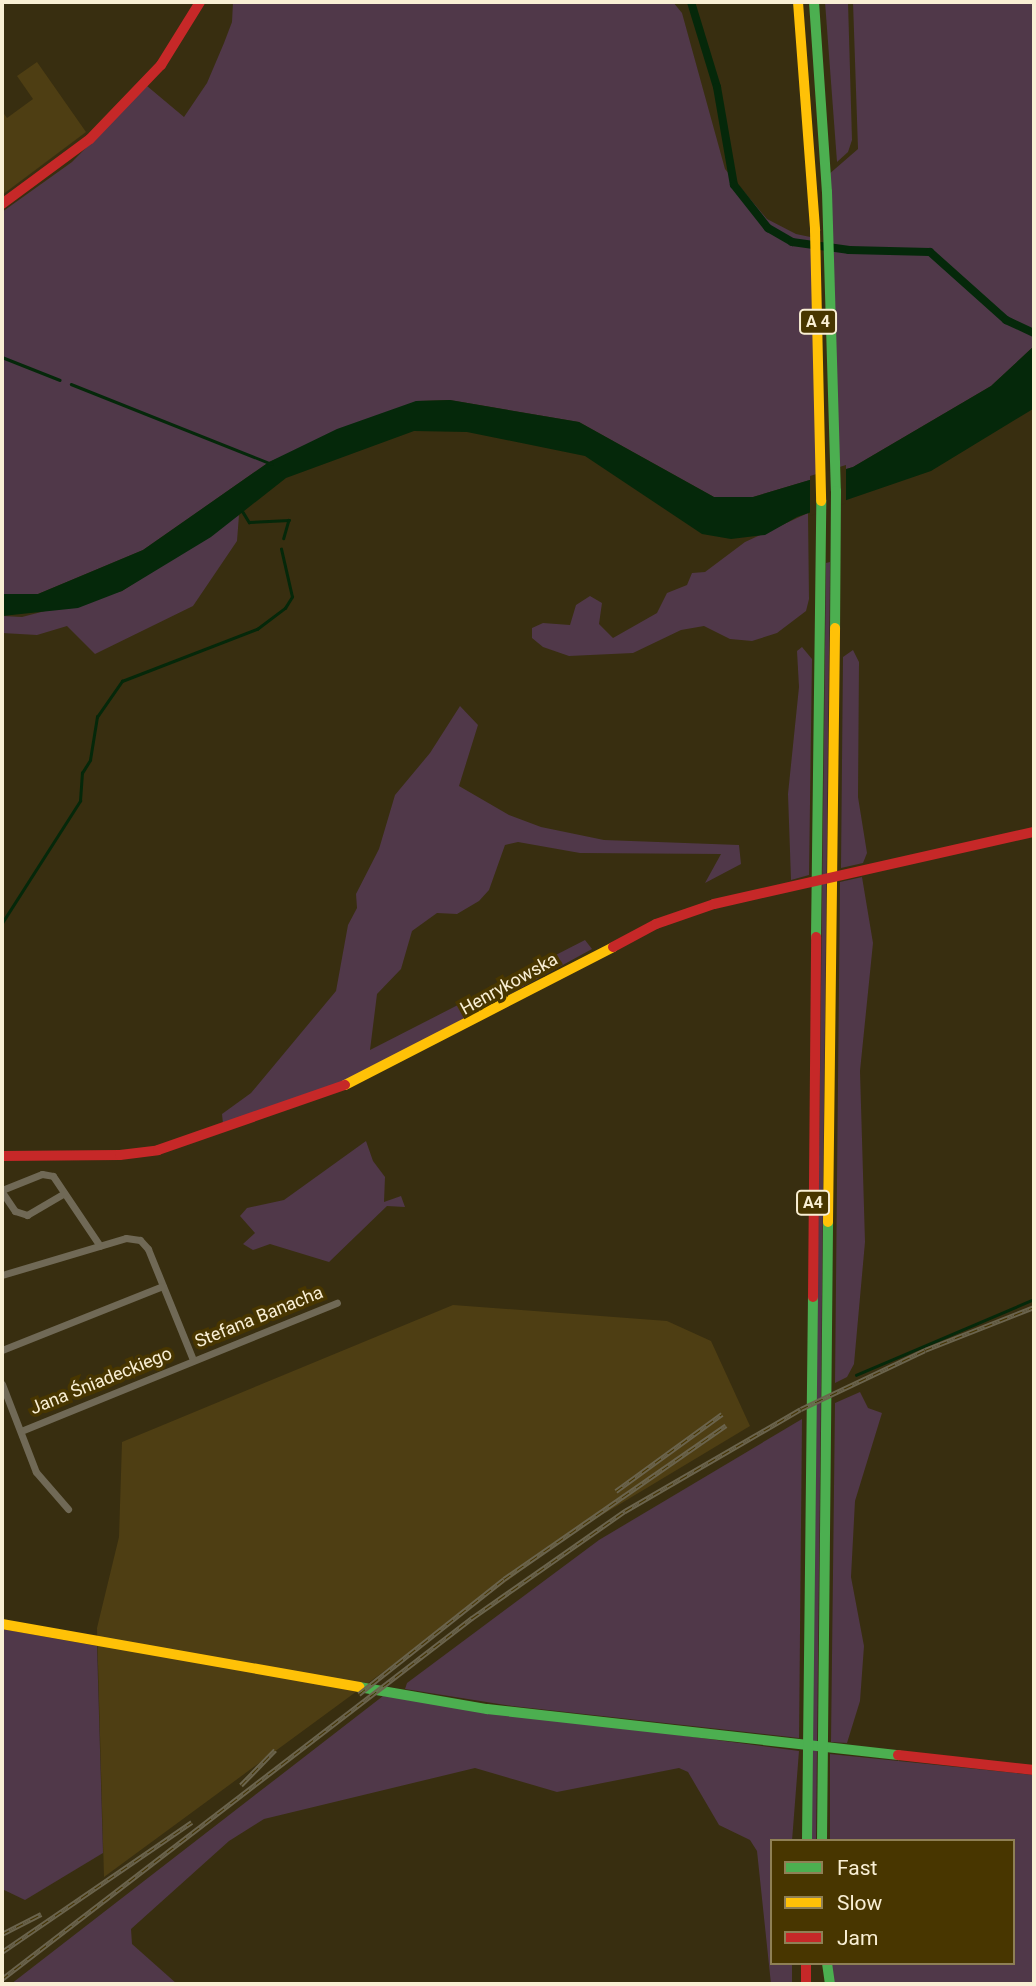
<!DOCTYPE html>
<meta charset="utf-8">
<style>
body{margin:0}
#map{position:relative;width:1036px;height:1986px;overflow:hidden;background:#382e10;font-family:Roboto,sans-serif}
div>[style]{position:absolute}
.built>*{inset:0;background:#4e3e13}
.green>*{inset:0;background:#503849}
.water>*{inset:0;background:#05280a}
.pier>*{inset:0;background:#382e10}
.stream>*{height:2.5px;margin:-1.25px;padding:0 1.25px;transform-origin:1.25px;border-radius:1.25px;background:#05280a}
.canal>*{height:8px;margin:-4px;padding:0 4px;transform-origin:4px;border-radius:4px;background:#05280a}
.street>*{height:7px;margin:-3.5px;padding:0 3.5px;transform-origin:3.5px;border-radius:3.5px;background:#706956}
.fast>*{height:10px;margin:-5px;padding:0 5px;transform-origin:5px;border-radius:5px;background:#4caf50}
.slow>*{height:10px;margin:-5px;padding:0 5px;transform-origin:5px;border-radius:5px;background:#ffc107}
.jam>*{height:10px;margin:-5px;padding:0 5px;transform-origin:5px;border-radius:5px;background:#c62828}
.rail>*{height:5px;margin-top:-2.5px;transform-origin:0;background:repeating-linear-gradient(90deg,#483600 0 8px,#6b644d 0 16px);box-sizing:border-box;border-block:2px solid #6b644d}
span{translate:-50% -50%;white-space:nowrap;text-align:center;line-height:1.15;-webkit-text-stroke:7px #483600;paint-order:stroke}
.shield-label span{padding:2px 5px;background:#483600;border:2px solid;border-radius:5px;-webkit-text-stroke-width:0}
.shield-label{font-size:16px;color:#f9efd4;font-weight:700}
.street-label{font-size:18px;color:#f9efd4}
.frame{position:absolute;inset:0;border:4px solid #f9efd4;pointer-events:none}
.legend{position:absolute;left:770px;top:1839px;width:245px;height:126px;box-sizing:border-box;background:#483600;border:2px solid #8f8055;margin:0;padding:9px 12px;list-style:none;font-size:21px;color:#f9efd4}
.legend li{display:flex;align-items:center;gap:14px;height:35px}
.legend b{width:35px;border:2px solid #8f8055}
</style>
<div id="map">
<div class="built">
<div style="clip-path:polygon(37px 62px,86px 132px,2px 195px,2px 111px,7px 118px,33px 99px,17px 76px)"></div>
<div style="clip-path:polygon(453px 1305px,667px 1321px,711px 1341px,750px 1426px,575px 1531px,104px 1877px,97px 1628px,119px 1537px,122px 1442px)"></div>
</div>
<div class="green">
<div style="clip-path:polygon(233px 2px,673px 2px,682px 13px,725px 169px,767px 219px,796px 234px,815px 238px,820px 477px,753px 497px,714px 497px,579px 422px,450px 400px,417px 401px,269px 462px,143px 550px,38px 594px,2px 594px,2px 212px,72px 162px,147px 86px,184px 117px,207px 83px,224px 43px,232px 22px)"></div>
<div style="clip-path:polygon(825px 2px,848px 2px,852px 140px,848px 152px,837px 162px)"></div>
<div style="clip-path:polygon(853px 2px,1034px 2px,1034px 346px,991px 386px,853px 467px,836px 472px,828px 175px,858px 149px)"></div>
<div style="clip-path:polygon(808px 513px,809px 599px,806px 611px,777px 633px,752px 641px,730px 639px,704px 626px,681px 630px,633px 653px,569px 656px,543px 647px,532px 638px,532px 628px,543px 623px,570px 625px,576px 605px,590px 596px,602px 603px,599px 624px,613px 638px,657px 613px,667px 593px,687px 585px,692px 573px,705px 572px,745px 542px)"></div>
<div style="clip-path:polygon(239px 515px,237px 541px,193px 606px,95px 654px,67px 626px,37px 635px,2px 633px,2px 616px,22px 617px,122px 591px)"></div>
<div style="clip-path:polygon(830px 562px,816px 1841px,811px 1841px,826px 563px)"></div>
<div style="clip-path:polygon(802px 647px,812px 659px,809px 875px,791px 880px,788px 794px,799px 687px,797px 651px)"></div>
<div style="clip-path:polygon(853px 650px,859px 662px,858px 797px,867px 853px,863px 863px,841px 868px,843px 657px)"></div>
<div style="clip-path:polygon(460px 706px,478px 725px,459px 786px,509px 815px,541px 827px,604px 840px,739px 845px,741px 864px,705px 883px,721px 854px,580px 853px,518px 842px,505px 845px,489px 890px,479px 901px,457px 914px,437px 913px,412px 931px,401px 969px,377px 994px,370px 1050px,585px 940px,592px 949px,362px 1075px,223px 1124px,222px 1114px,251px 1093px,336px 991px,348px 925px,357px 908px,356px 894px,379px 849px,395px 795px,430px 753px)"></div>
<div style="clip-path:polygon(862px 877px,873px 943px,860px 1071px,865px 1242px,854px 1364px,847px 1377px,835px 1383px,840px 882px)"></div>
<div style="clip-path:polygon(366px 1141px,373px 1161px,385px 1177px,384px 1202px,401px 1196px,405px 1207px,387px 1206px,329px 1262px,270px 1244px,253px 1250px,243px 1244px,255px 1233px,240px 1216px,247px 1208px,284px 1200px)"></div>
<div style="clip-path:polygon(860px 1392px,868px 1408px,882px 1413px,855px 1501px,851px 1577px,864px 1646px,860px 1701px,847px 1743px,831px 1742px,835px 1403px)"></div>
<div style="clip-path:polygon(802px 1419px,799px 1738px,512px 1706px,405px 1689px,407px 1683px,599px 1540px)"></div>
<div style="clip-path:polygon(2px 1629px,97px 1646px,103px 1853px,25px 1900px,2px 1889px)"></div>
<div style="clip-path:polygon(383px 1696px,799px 1751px,792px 1841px,772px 1841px,772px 1963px,792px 1963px,792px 1984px,771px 1984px,757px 1851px,750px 1840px,719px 1825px,688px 1772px,679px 1768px,557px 1792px,475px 1768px,264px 1819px,229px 1841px,131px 1929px,132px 1944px,177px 1984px,11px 1984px)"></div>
<div style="clip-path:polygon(830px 1754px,1034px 1775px,1034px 1984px,832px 1984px,831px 1963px,1013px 1963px,1013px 1841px,830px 1841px)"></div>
</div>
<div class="water">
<div style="clip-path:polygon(1034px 346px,1033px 409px,931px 471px,797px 517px,765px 535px,731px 539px,702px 534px,585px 456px,467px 432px,414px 431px,286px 478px,211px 537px,122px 591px,78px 608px,2px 616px,2px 594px,38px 594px,143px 550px,269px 462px,337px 429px,416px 401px,450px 400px,579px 422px,714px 497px,753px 497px,853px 467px,991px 386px)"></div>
</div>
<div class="pier">
<div style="clip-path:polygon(846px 465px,846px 503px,810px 516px,810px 476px)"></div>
</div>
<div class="stream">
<div style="left:2px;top:357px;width:62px;rotate:21.6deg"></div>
<div style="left:71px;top:384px;width:216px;rotate:21.7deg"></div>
<div style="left:243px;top:512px;width:12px;rotate:59deg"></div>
<div style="left:249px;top:522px;width:40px;rotate:-2.9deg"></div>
<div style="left:289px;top:520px;width:19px;rotate:106deg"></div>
<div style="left:2px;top:923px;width:145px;rotate:-57.4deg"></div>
<div style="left:80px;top:801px;width:28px;rotate:-86deg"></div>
<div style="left:82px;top:773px;width:15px;rotate:-58deg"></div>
<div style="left:90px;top:760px;width:44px;rotate:-80.8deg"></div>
<div style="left:97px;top:717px;width:44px;rotate:-55.2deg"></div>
<div style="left:122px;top:681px;width:145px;rotate:-21.1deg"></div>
<div style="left:257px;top:629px;width:35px;rotate:-37deg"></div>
<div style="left:285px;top:608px;width:13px;rotate:-58deg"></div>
<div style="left:292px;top:597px;width:49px;rotate:-102.9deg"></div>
<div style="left:856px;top:1375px;width:194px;rotate:-23.1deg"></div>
</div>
<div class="canal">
<div style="left:691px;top:2px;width:89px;rotate:73deg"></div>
<div style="left:717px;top:87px;width:99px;rotate:80.2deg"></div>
<div style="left:734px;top:185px;width:55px;rotate:51.7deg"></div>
<div style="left:768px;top:228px;width:28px;rotate:30deg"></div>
<div style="left:792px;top:242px;width:58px;rotate:8deg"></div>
<div style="left:849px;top:250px;width:81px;rotate:1.4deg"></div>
<div style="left:930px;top:252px;width:102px;rotate:41.8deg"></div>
<div style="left:1006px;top:320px;width:31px;rotate:25deg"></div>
</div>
<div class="street">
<div style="left:2px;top:1190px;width:43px;rotate:-21.8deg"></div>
<div style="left:42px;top:1174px;width:11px;rotate:10deg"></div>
<div style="left:53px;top:1176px;width:84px;rotate:56.1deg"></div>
<div style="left:2px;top:1192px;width:23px;rotate:56deg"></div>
<div style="left:15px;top:1211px;width:13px;rotate:18deg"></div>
<div style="left:27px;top:1215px;width:42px;rotate:-30.3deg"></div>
<div style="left:2px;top:1275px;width:129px;rotate:-16.6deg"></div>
<div style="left:126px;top:1238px;width:14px;rotate:8deg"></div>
<div style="left:140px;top:1240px;width:12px;rotate:48deg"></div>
<div style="left:148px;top:1249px;width:120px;rotate:67.9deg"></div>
<div style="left:2px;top:1350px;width:173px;rotate:-21.7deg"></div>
<div style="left:2px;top:1384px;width:94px;rotate:68.9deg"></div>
<div style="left:36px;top:1472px;width:49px;rotate:49.1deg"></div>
<div style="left:21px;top:1431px;width:341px;rotate:-22.1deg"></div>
</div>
<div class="fast">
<div style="left:814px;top:2px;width:190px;rotate:86.1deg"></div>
<div style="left:827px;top:192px;width:299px;rotate:88.3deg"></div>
<div style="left:836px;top:491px;width:137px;rotate:90.4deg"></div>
<div style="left:816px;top:937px;width:436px;rotate:-89.3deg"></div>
<div style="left:359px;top:1687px;width:130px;rotate:9.8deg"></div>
<div style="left:487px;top:1709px;width:414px;rotate:6.4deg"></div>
<div style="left:807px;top:1841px;width:544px;rotate:-89.37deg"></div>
<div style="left:822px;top:1841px;width:619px;rotate:-89.44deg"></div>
<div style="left:827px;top:1963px;width:21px;rotate:82deg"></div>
</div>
<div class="slow">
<div style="left:798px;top:2px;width:229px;rotate:85.7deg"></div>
<div style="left:815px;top:230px;width:271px;rotate:88.7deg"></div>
<div style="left:345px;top:1085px;width:301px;rotate:-27.2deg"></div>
<div style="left:828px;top:1222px;width:594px;rotate:-89.32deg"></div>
<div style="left:2px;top:1624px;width:363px;rotate:10deg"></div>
</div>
<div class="jam">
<div style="left:2px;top:204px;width:109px;rotate:-36.5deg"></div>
<div style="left:90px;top:139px;width:103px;rotate:-46.2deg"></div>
<div style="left:161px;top:65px;width:74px;rotate:-58.2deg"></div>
<div style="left:613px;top:947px;width:49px;rotate:-28.1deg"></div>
<div style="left:656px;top:924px;width:61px;rotate:-19deg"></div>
<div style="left:714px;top:904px;width:328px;rotate:-12.7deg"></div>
<div style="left:2px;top:1156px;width:118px;rotate:-0.5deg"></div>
<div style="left:120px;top:1155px;width:38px;rotate:-7deg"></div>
<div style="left:158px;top:1150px;width:198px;rotate:-19.2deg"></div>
<div style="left:813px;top:1297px;width:360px;rotate:-89.5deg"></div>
<div style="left:898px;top:1755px;width:137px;rotate:6.3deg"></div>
<div style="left:806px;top:1963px;width:21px;rotate:90deg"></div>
</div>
<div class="rail">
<div style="left:616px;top:1491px;width:131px;rotate:-36deg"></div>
<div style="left:359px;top:1694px;width:185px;rotate:-38.4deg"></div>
<div style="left:504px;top:1579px;width:270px;rotate:-34.7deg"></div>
<div style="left:241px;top:1785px;width:49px;rotate:-45.8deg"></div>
<div style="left:2px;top:1934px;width:44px;rotate:-27.1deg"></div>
<div style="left:2px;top:1952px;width:230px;rotate:-34.4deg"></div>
<div style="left:2px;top:1979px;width:593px;rotate:-37.53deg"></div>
<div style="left:472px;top:1618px;width:187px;rotate:-35deg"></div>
<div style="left:625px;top:1511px;width:203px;rotate:-30.1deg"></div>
<div style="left:801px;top:1409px;width:137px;rotate:-25.4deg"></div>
<div style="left:925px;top:1350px;width:117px;rotate:-21.5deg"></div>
</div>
<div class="shield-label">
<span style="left:818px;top:322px">A 4</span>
<span style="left:813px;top:1203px">A4</span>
</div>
<div class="street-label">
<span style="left:509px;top:984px;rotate:-29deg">Henrykowska</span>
<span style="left:259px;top:1317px;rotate:-22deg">Stefana Banacha</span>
<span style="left:101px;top:1381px;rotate:-22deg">Jana Śniadeckiego</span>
</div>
<div class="frame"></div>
<ul class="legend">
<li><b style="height:9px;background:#4caf50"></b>Fast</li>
<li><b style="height:9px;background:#ffc107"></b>Slow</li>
<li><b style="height:9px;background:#c62828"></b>Jam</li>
</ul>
</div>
